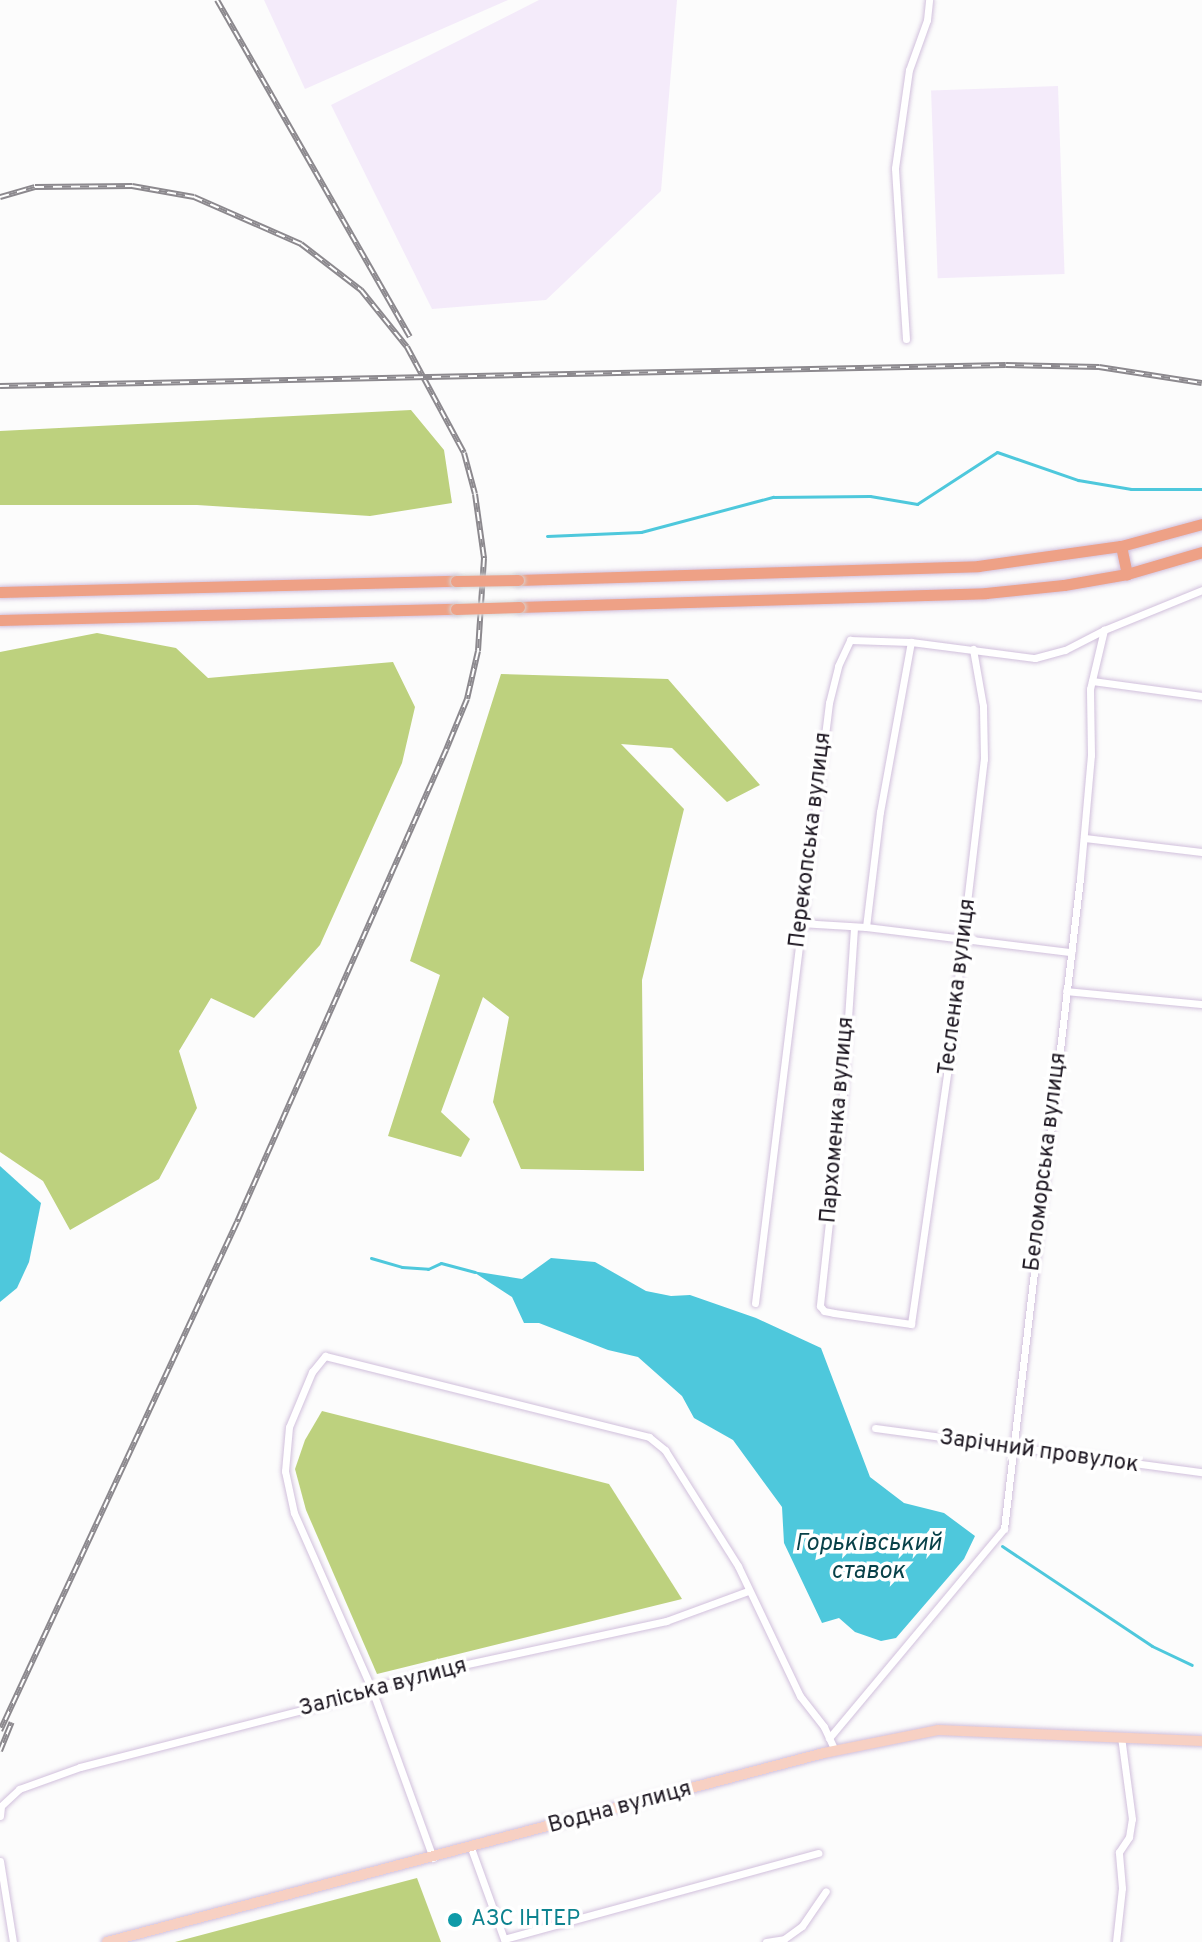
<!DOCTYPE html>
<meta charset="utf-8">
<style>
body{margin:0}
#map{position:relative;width:1202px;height:1942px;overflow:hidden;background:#fcfcfc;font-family:Overpass,sans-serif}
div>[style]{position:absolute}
.built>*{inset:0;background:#f4ebfa;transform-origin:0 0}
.forest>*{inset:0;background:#bdd17e}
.water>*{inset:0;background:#4ec8dc}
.stream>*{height:3px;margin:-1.5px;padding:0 1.5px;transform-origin:1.5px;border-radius:1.5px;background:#4ec8dc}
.roads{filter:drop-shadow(0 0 2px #d1c0dc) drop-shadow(0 0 2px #d1c0dc)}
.street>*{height:7px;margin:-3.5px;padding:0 3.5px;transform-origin:3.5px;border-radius:3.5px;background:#fff}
.secondary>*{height:10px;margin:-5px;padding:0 5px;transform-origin:5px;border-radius:5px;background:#f7d0c3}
.primary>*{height:11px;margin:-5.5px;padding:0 5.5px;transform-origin:5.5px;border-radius:5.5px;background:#eea186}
.rail>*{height:6px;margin-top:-3px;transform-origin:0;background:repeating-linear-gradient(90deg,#fff 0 9px,#8c898e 0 18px);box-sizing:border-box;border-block:2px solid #8c898e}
.bridges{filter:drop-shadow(0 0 2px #d6d5d7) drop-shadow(0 0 2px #d6d5d7)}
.primary-bridge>*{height:11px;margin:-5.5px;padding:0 5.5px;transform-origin:5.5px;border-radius:5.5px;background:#eea186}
.dots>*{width:22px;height:22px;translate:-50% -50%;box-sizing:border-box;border:4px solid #fff;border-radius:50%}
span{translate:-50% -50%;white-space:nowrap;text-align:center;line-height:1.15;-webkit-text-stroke:7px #fff;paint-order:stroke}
.street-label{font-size:22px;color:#1c1620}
.culture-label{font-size:22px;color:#0d838f}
.left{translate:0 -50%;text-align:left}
.water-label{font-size:24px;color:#084149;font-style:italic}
</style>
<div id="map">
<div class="built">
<div style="clip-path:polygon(264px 0,508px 0,305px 89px)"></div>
<div style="clip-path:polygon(539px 0,677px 0,661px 191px,546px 300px,432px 309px,331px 105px)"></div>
<div style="left:1058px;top:86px;width:188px;height:127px;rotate:88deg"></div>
</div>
<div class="forest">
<div style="clip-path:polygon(411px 410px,444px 450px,452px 503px,370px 516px,197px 505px,0 505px,0 431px)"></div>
<div style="clip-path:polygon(97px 633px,176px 648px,208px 678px,393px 662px,415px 707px,402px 763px,320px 945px,254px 1018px,211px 998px,179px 1051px,197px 1108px,159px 1179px,70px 1230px,43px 1181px,0 1152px,0 652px)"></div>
<div style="clip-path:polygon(501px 674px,668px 679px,760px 785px,727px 802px,672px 748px,621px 744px,684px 809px,642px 980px,644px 1171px,521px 1169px,493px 1102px,509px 1017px,483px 997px,441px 1112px,470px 1139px,461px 1157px,388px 1136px,440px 975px,410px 961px)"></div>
<div style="clip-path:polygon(322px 1411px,609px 1484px,682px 1599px,377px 1674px,306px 1510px,295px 1469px,305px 1440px)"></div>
<div style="clip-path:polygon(417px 1878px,441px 1942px,175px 1942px)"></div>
</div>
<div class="water">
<div style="clip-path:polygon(0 1166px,41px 1203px,29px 1262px,17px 1288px,0 1302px)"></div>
<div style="clip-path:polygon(551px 1258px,595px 1262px,646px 1291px,671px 1296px,690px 1295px,756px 1318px,821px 1348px,870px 1477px,904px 1503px,944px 1513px,975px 1536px,964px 1559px,896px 1638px,881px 1641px,855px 1632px,839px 1618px,822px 1623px,784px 1543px,782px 1507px,733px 1440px,694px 1418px,682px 1396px,638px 1357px,608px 1350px,539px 1323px,524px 1323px,512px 1297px,472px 1271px,522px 1279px)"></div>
</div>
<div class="stream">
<div style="left:547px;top:536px;width:94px;rotate:-2.4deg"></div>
<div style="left:641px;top:532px;width:137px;rotate:-14.9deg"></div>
<div style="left:773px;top:497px;width:97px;rotate:-0.6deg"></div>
<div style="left:870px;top:496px;width:48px;rotate:9.7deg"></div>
<div style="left:917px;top:504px;width:95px;rotate:-33deg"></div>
<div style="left:997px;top:452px;width:86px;rotate:19.1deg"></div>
<div style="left:1078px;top:480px;width:54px;rotate:9.6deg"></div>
<div style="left:1131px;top:489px;width:71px"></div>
<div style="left:371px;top:1258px;width:32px;rotate:16deg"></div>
<div style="left:402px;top:1267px;width:26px;rotate:4deg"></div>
<div style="left:428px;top:1269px;width:14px;rotate:-25deg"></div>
<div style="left:441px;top:1263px;width:35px;rotate:15deg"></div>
<div style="left:1002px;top:1546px;width:180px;rotate:33.7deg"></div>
<div style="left:1152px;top:1646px;width:44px;rotate:25.4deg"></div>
</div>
<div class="roads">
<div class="street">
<div style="left:906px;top:339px;width:171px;rotate:-93.7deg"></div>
<div style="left:895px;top:168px;width:99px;rotate:-81.9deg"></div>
<div style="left:909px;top:70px;width:53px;rotate:-70.2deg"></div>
<div style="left:927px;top:20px;width:20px;rotate:-84deg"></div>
<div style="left:1092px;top:681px;width:111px;rotate:7.8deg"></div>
<div style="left:1084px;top:838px;width:119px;rotate:6.8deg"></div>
<div style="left:800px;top:923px;width:66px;rotate:3.5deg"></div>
<div style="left:866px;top:927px;width:207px;rotate:7deg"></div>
<div style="left:866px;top:927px;width:116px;rotate:-83.1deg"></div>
<div style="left:880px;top:812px;width:173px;rotate:-79.7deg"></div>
<div style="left:854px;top:928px;width:165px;rotate:93.8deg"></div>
<div style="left:843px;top:1093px;width:214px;rotate:96.2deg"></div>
<div style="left:820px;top:1306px;width:6px;rotate:51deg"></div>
<div style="left:824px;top:1311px;width:10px;rotate:11deg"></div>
<div style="left:834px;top:1313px;width:78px;rotate:8.1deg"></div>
<div style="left:911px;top:1324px;width:254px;rotate:-81.8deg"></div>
<div style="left:947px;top:1073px;width:316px;rotate:-83.3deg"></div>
<div style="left:984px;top:759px;width:53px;rotate:-91.1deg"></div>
<div style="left:983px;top:706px;width:58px;rotate:-100deg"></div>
<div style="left:1066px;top:991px;width:137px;rotate:5.5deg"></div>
<div style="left:755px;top:1303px;width:605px;rotate:-82.97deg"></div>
<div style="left:829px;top:703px;width:38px;rotate:-76deg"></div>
<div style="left:838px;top:666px;width:29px;rotate:-65deg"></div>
<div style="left:850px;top:640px;width:61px;rotate:1.9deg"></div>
<div style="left:911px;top:642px;width:125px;rotate:7.4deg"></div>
<div style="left:1035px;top:658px;width:31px;rotate:-15deg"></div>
<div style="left:1065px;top:650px;width:44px;rotate:-27.1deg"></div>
<div style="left:875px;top:1428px;width:330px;rotate:7.7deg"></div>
<div style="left:829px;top:1738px;width:273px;rotate:-50.1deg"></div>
<div style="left:1004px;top:1529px;width:655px;rotate:-83.34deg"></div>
<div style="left:1080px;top:878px;width:123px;rotate:-84.9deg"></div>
<div style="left:1091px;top:755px;width:66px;rotate:-90.9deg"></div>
<div style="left:1090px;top:689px;width:61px;rotate:-76.7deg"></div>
<div style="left:1104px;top:630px;width:106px;rotate:-22.2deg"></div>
<div style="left:0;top:1816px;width:10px;rotate:-84deg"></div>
<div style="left:1px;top:1806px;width:25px;rotate:-43deg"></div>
<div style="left:19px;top:1789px;width:65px;rotate:-19.8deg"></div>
<div style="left:80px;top:1767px;width:302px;rotate:-14.4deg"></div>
<div style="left:373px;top:1692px;width:14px;rotate:-34deg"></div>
<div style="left:385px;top:1684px;width:37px;rotate:-16deg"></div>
<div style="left:421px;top:1674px;width:251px;rotate:-12.2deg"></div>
<div style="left:666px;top:1621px;width:87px;rotate:-20.1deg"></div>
<div style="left:471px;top:1848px;width:100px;rotate:70.1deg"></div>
<div style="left:433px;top:1858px;width:177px;rotate:-109.9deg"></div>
<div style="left:373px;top:1692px;width:196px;rotate:-113.8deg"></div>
<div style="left:294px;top:1513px;width:43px;rotate:-102.1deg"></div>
<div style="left:285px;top:1471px;width:44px;rotate:-84.8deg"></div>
<div style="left:289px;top:1427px;width:60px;rotate:-67.3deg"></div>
<div style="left:312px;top:1372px;width:21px;rotate:-51deg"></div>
<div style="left:325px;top:1356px;width:334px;rotate:14deg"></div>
<div style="left:649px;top:1437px;width:21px;rotate:39deg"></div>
<div style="left:665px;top:1450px;width:137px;rotate:57.8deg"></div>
<div style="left:738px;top:1566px;width:144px;rotate:64.5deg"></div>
<div style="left:800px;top:1696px;width:39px;rotate:52deg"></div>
<div style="left:824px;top:1727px;width:26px;rotate:65deg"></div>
<div style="left:0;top:1861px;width:82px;rotate:80.9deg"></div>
<div style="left:504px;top:1939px;width:326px;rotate:-15.3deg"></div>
<div style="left:766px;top:1942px;width:18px;rotate:-9deg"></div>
<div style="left:784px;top:1939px;width:22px;rotate:-36deg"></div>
<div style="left:802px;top:1926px;width:42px;rotate:-55.6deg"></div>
<div style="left:1116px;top:1942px;width:54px;rotate:-83.7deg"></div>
<div style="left:1122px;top:1888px;width:36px;rotate:-95deg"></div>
<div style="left:1119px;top:1852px;width:18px;rotate:-56deg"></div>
<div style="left:1129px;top:1837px;width:18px;rotate:-81deg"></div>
<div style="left:1132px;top:1819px;width:83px;rotate:-97.6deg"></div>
</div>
<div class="secondary">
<div style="left:107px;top:1942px;width:741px;rotate:-14.77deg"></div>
<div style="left:824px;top:1753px;width:116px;rotate:-11.4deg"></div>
<div style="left:938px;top:1730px;width:264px;rotate:2.4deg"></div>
</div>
<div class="primary">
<div style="left:1121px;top:546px;width:29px;rotate:78deg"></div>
<div style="left:518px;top:580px;width:460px;rotate:-1.7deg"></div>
<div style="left:978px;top:566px;width:144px;rotate:-8deg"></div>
<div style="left:1121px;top:546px;width:84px;rotate:-15.2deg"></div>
<div style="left:0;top:592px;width:456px;rotate:-1.4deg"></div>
<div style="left:519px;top:607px;width:467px;rotate:-1.7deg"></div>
<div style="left:986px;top:593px;width:78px;rotate:-5.9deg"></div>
<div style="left:1064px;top:585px;width:64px;rotate:-9.9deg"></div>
<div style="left:1127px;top:574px;width:78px;rotate:-16.3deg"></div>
<div style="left:0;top:620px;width:456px;rotate:-1.4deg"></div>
</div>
</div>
<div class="rail">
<div style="left:217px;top:0;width:388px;rotate:60.2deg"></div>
<div style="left:0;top:197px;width:36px;rotate:-16deg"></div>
<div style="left:35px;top:187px;width:97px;rotate:-0.6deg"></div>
<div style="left:132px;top:186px;width:63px;rotate:10.1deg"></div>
<div style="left:194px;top:197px;width:117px;rotate:23.7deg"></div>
<div style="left:301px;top:244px;width:76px;rotate:37.5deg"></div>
<div style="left:361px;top:290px;width:73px;rotate:51.1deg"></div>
<div style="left:407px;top:347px;width:120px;rotate:61.7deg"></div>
<div style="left:464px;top:453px;width:42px;rotate:75deg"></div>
<div style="left:475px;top:494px;width:65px;rotate:82deg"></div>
<div style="left:484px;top:558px;width:93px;rotate:93.7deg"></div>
<div style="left:478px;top:651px;width:49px;rotate:102.9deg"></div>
<div style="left:467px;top:699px;width:55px;rotate:112.4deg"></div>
<div style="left:446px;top:750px;width:516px;rotate:113.88deg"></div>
<div style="left:237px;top:1222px;width:561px;rotate:114.97deg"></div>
<div style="left:0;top:386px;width:1006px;rotate:-1.2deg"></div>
<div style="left:1006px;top:365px;width:93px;rotate:1.2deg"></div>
<div style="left:1099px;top:367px;width:104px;rotate:8.8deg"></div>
<div style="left:0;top:1751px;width:31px;rotate:-68deg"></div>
</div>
<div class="bridges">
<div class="primary-bridge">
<div style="left:456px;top:581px;width:62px;rotate:-0.9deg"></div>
<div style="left:456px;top:609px;width:63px;rotate:-1.8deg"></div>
</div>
</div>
<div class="dots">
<div style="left:455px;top:1920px;background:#0f9aa8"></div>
</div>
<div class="street-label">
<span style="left:811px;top:840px;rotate:-83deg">Перекопська вулиця</span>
<span style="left:958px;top:987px;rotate:-83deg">Тесленка вулиця</span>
<span style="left:838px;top:1120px;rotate:-85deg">Пархоменка вулиця</span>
<span style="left:1046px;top:1162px;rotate:-83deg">Беломорська вулиця</span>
<span style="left:1039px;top:1452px;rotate:8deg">Зарічний провулок</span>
<span style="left:383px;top:1688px;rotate:-15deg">Заліська вулиця</span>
<span style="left:620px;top:1808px;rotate:-15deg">Водна вулиця</span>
</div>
<div class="culture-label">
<span class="left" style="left:471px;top:1920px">АЗС ІНТЕР</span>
</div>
<div class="water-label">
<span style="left:868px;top:1559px">Горьківський<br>ставок</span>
</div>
</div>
